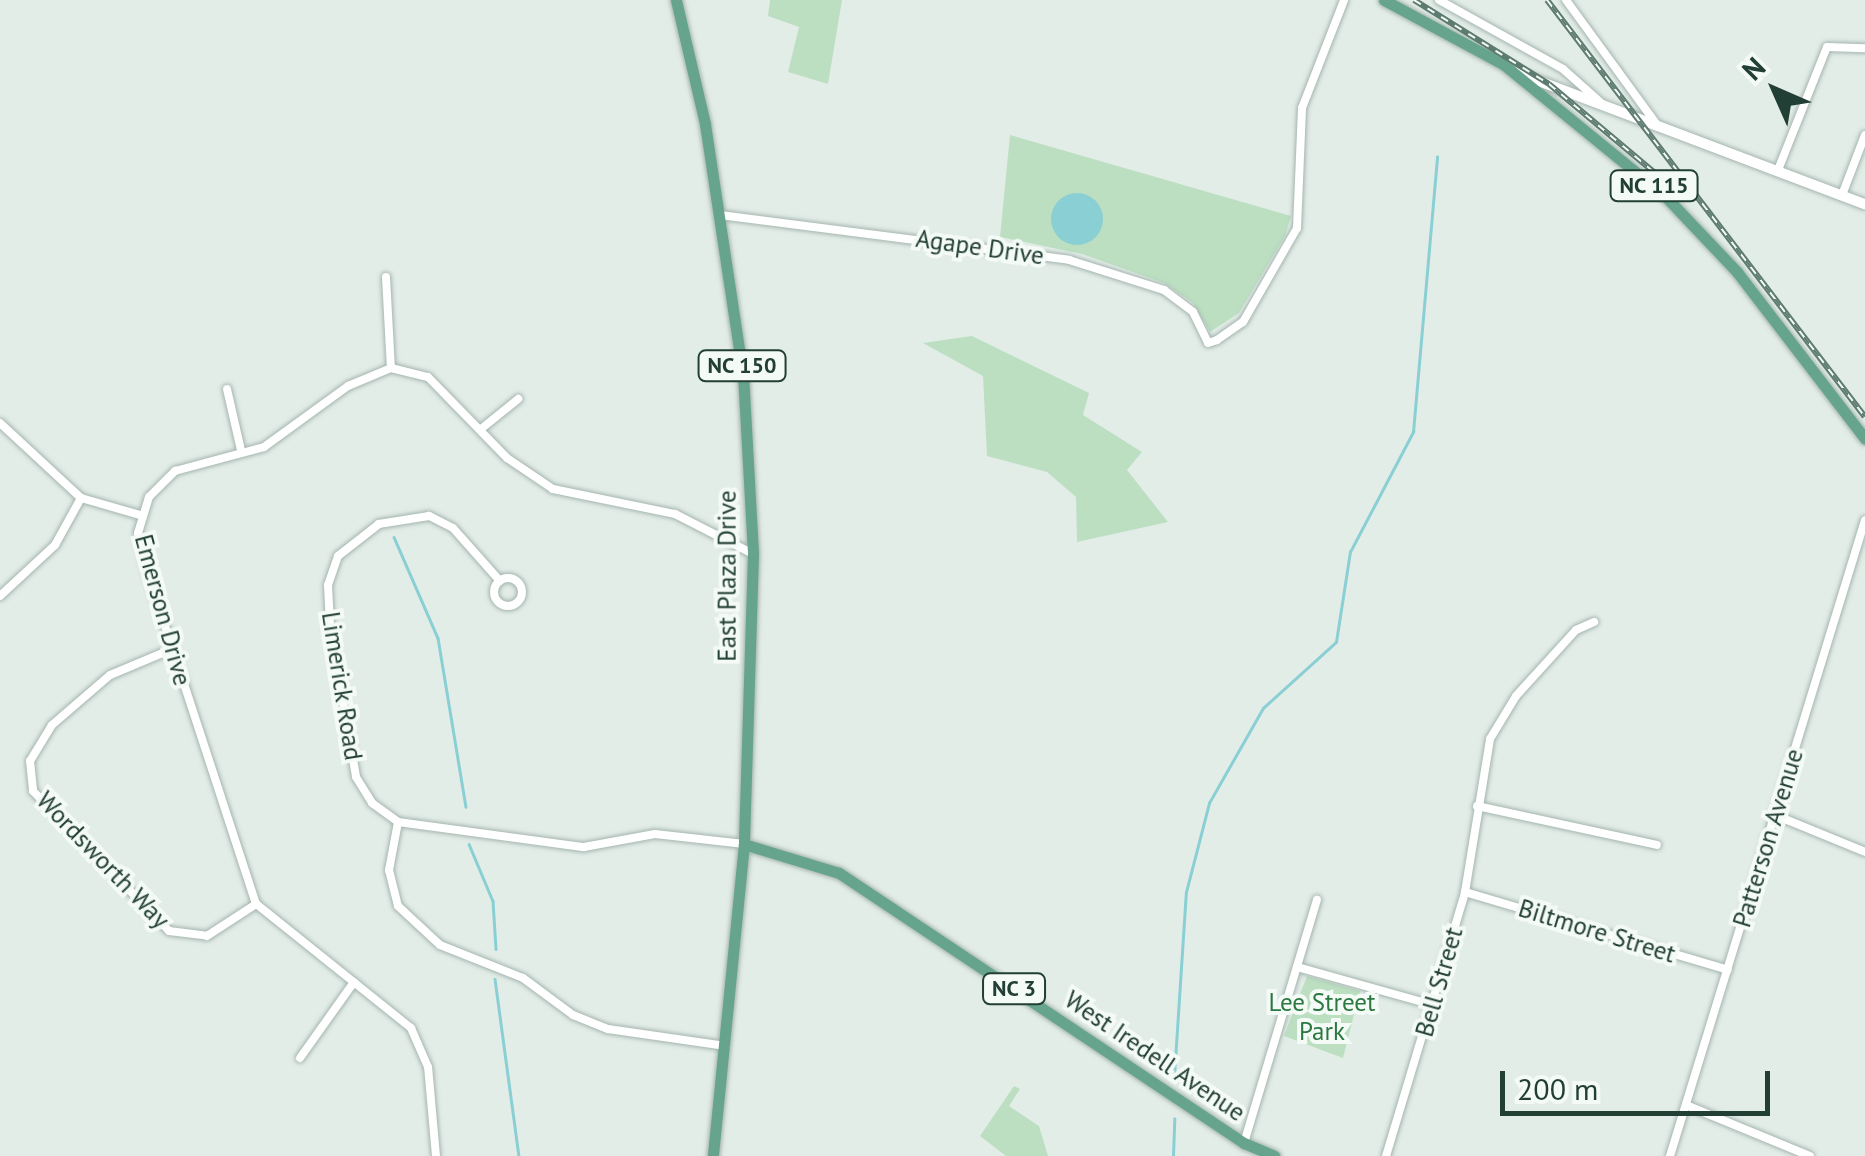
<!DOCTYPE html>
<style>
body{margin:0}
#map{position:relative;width:1865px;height:1156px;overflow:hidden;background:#e3ede8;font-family:"PT Sans",sans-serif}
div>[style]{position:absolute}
.green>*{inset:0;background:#bcdfc2}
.water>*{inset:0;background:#8acfd4}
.round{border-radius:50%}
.stream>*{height:2.5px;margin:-1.25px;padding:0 1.25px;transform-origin:1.25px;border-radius:1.25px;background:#8acfd4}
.roads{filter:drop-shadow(0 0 2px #a5b5af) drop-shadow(0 0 2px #a5b5af)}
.street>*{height:8px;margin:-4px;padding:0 4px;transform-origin:4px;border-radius:4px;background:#fff}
.street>.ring{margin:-4px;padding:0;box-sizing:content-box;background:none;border:8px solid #fff;border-radius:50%}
.secondary>*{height:10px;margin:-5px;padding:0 5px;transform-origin:5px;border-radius:5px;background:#fff}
.primary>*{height:11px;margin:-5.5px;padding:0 5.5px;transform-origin:5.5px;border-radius:5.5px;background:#67a48e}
.rail>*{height:6px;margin-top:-3px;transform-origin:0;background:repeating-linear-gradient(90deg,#f4faf6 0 8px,#5d7b70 0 16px);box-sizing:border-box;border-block:2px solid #5d7b70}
span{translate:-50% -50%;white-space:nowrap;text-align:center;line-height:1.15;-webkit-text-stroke:8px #f4faf6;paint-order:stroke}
.shield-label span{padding:2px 8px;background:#f4faf6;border:2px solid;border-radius:8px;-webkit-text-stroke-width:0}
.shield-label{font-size:22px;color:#223f35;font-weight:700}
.street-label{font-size:25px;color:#223f35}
.park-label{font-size:25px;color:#2b7841}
.north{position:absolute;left:1725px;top:40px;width:100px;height:100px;-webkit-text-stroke:8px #f4faf6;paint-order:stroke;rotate:315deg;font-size:28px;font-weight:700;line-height:40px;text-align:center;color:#223f35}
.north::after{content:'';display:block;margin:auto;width:35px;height:45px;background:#223f35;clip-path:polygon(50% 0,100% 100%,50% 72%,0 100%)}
.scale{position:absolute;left:1500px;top:1071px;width:270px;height:45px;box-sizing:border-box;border:5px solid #223f35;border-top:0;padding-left:12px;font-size:30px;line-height:35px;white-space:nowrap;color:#223f35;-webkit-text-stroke:8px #f4faf6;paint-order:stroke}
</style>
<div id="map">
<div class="green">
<div style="clip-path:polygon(770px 0,842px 0,828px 84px,788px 72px,799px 27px,768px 16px)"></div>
<div style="clip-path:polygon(1010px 135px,1291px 216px,1285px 236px,1239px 313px,1210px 332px,1193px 303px,1164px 283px,1082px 254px,1000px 237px)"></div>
<div style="clip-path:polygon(972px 336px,1089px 393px,1083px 415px,1142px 452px,1127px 470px,1168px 522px,1077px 542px,1076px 497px,1047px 472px,987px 456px,983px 376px,923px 343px)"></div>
<div style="clip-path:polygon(1307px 976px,1360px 991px,1343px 1058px,1284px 1036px)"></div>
<div style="clip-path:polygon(1014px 1086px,1020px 1089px,1009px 1106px,1039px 1126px,1048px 1156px,1006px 1156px,980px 1136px)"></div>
</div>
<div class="water">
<div class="round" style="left:1051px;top:193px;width:52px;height:52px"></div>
</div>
<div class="stream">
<div style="left:394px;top:537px;width:110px;rotate:66.5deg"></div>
<div style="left:438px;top:638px;width:171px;rotate:80.6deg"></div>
<div style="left:469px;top:844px;width:62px;rotate:67.2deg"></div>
<div style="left:493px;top:901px;width:48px;rotate:86.4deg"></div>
<div style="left:495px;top:979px;width:179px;rotate:82.3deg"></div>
<div style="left:1174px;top:1076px;width:184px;rotate:-86.3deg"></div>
<div style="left:1186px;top:892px;width:92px;rotate:-75.5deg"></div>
<div style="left:1209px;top:803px;width:109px;rotate:-60.4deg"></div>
<div style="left:1263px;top:708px;width:98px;rotate:-42.1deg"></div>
<div style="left:1336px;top:642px;width:91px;rotate:-81.2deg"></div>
<div style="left:1350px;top:552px;width:136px;rotate:-62.3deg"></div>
<div style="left:1413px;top:432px;width:276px;rotate:-85deg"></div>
<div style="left:1173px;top:1156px;width:37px;rotate:-88deg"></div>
</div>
<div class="roads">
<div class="street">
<div style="left:1439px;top:0;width:142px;rotate:29.1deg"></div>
<div style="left:1563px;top:69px;width:50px;rotate:41.7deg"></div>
<div style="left:1566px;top:0;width:156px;rotate:53.9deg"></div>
<div style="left:1778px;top:170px;width:132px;rotate:-68.3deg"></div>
<div style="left:1827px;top:47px;width:38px;rotate:2deg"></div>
<div style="left:1842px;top:195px;width:64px;rotate:-69deg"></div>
<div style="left:720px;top:215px;width:352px;rotate:7.3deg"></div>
<div style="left:1069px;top:260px;width:100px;rotate:17.5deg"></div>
<div style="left:1164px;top:290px;width:36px;rotate:37deg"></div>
<div style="left:1193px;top:312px;width:34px;rotate:64deg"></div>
<div style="left:1208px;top:343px;width:9px;rotate:-18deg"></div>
<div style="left:1217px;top:340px;width:32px;rotate:-35deg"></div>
<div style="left:1243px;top:322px;width:108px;rotate:-60.1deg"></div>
<div style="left:1297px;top:228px;width:120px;rotate:-87.6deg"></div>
<div style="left:1302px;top:108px;width:116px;rotate:-68.7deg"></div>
<div style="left:386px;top:277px;width:91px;rotate:86.9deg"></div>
<div style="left:227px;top:389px;width:63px;rotate:77.1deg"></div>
<div style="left:0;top:423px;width:110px;rotate:42.8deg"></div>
<div style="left:81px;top:498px;width:61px;rotate:16.1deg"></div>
<div style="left:481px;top:429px;width:48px;rotate:-39deg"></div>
<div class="ring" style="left:494px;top:578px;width:20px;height:20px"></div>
<div style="left:500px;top:581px;width:71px;rotate:-131.6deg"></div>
<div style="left:453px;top:528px;width:27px;rotate:-153deg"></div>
<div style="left:429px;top:516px;width:51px;rotate:170.9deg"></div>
<div style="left:379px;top:524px;width:52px;rotate:142deg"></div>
<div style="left:338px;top:556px;width:31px;rotate:109deg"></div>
<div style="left:328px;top:585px;width:41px;rotate:87.2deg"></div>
<div style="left:330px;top:626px;width:153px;rotate:80.2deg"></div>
<div style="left:356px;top:777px;width:31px;rotate:58deg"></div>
<div style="left:372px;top:803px;width:32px;rotate:36deg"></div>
<div style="left:398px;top:822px;width:188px;rotate:7.7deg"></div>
<div style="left:584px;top:847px;width:72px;rotate:-10.4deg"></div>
<div style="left:655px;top:834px;width:90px;rotate:6.4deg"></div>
<div style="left:0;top:596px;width:75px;rotate:-42.8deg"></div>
<div style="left:55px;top:545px;width:54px;rotate:-61deg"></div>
<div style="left:172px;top:649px;width:67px;rotate:157.2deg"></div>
<div style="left:110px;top:675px;width:77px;rotate:139.2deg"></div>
<div style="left:52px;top:725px;width:42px;rotate:121.4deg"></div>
<div style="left:30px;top:761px;width:30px;rotate:84deg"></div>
<div style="left:33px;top:791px;width:195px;rotate:45.8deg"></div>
<div style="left:169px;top:931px;width:38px;rotate:7deg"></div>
<div style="left:207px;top:936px;width:59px;rotate:-33.1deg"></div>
<div style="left:1477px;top:806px;width:184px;rotate:12.2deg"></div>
<div style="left:1775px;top:815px;width:97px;rotate:22.3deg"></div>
<div style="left:398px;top:822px;width:49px;rotate:100.6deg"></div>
<div style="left:389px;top:870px;width:37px;rotate:76deg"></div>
<div style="left:398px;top:906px;width:57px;rotate:42.9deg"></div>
<div style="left:440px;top:945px;width:89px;rotate:21.7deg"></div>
<div style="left:523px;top:978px;width:62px;rotate:36.5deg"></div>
<div style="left:573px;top:1015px;width:38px;rotate:22deg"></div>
<div style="left:608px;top:1029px;width:119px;rotate:8.2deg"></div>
<div style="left:1465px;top:892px;width:274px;rotate:16.5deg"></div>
<div style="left:1297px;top:967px;width:141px;rotate:15.6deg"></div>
<div style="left:300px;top:1058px;width:93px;rotate:-54.6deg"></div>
<div style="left:1686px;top:1105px;width:134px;rotate:22.4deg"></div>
<div style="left:1244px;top:1143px;width:254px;rotate:-73.3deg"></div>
<div style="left:436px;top:1156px;width:89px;rotate:-95.1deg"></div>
<div style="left:428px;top:1067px;width:43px;rotate:-113.6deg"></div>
<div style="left:411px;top:1028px;width:198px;rotate:-141.3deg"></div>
<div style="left:256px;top:904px;width:344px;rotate:-108.1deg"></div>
<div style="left:149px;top:577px;width:45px;rotate:-104deg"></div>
<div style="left:138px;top:533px;width:38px;rotate:-73deg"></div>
<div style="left:149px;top:497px;width:37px;rotate:-45deg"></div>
<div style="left:175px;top:471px;width:92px;rotate:-15.1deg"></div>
<div style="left:264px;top:447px;width:104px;rotate:-36deg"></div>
<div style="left:348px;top:386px;width:47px;rotate:-22.7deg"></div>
<div style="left:391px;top:368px;width:38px;rotate:14deg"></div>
<div style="left:428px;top:377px;width:113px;rotate:45.7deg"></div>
<div style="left:507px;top:458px;width:55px;rotate:34deg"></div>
<div style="left:553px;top:489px;width:125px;rotate:11.6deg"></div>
<div style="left:675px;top:514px;width:88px;rotate:27.1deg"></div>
<div style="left:1386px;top:1156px;width:276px;rotate:-73.3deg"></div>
<div style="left:1465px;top:892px;width:155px;rotate:-80.7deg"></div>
<div style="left:1490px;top:739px;width:50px;rotate:-58.8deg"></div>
<div style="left:1516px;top:696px;width:89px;rotate:-47.7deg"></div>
<div style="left:1576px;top:630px;width:20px;rotate:-24deg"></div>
<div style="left:1670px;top:1156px;width:665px;rotate:-72.95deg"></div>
</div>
<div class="secondary">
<div style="left:1515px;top:72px;width:374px;rotate:20.7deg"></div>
</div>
<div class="primary">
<div style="left:676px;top:0;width:127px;rotate:76.8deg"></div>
<div style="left:705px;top:124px;width:253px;rotate:81.4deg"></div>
<div style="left:743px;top:374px;width:180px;rotate:86.8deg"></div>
<div style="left:753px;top:554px;width:290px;rotate:91.8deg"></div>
<div style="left:744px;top:844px;width:314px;rotate:95.7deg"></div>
<div style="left:1384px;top:0;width:135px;rotate:28.3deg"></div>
<div style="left:1503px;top:64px;width:209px;rotate:39.2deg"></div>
<div style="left:1665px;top:196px;width:105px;rotate:46.5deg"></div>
<div style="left:1737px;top:272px;width:210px;rotate:52.5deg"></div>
<div style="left:744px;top:844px;width:99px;rotate:17deg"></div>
<div style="left:839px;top:873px;width:487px;rotate:33.7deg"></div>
<div style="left:1244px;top:1143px;width:33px;rotate:23deg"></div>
</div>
</div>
<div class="rail">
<div style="left:1414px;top:0;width:159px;rotate:31.9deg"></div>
<div style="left:1549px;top:84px;width:180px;rotate:40deg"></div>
<div style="left:1547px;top:0;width:524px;rotate:52.67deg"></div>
</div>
<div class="shield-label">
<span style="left:1654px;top:186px">NC 115</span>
<span style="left:742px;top:366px">NC 150</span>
<span style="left:1014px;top:989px">NC 3</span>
</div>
<div class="street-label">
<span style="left:980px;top:247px;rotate:8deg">Agape Drive</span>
<span style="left:727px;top:576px;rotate:-90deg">East Plaza Drive</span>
<span style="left:163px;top:610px;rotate:75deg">Emerson Drive</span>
<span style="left:342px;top:686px;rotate:81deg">Limerick Road</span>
<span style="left:1768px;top:838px;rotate:-73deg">Patterson Avenue</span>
<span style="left:103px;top:860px;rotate:46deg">Wordsworth Way</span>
<span style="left:1597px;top:931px;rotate:17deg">Biltmore Street</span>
<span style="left:1439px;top:982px;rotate:-74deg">Bell Street</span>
<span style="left:1155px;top:1056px;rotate:34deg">West Iredell Avenue</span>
</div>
<div class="park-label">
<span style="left:1322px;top:1017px">Lee Street<br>Park</span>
</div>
<div class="north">N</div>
<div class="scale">200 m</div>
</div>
